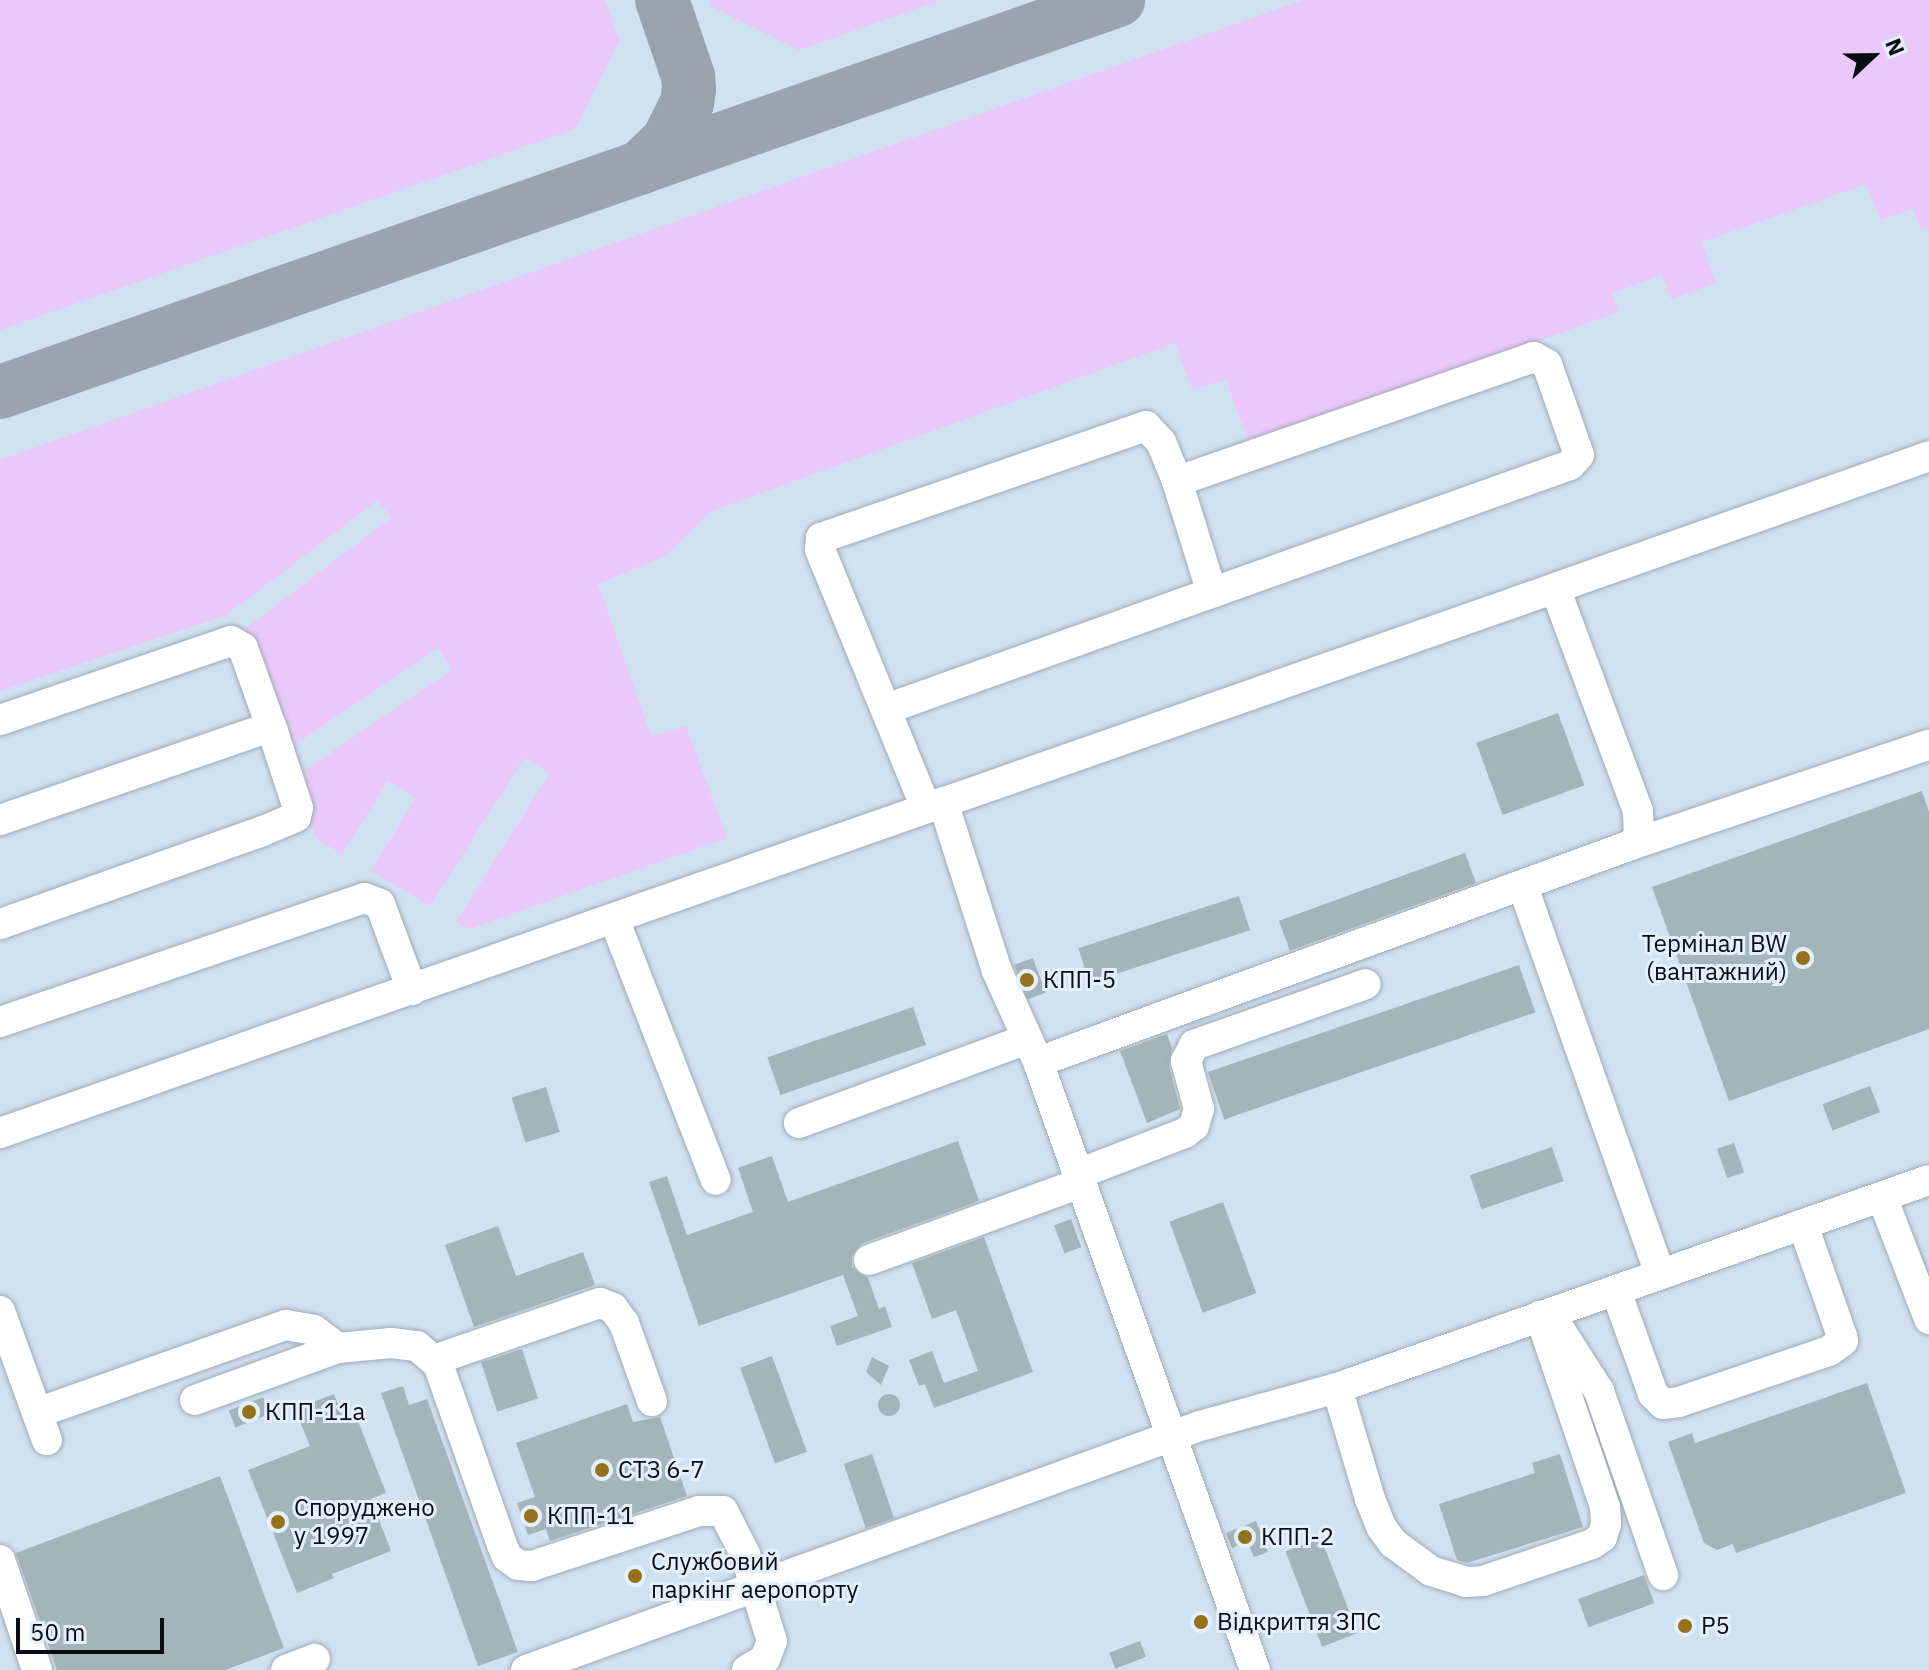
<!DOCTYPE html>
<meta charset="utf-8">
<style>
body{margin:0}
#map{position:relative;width:1929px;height:1670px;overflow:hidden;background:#e3effc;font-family:"IBM Plex Sans",sans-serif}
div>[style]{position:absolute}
.built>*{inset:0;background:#d0e1f2;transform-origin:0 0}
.green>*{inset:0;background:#ebc8fb}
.taxiway>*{height:54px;margin:-27px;padding:0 27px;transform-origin:27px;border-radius:27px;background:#9ba4ae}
.building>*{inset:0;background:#a3b5ba;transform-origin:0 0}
.round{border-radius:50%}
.roads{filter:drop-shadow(0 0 2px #9faab6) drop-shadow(0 0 2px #9faab6)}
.minor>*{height:30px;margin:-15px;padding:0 15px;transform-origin:15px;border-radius:15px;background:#fff}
.dots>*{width:22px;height:22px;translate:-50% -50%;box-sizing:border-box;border:4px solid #e3effc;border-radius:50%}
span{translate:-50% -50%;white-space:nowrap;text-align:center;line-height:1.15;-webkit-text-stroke:6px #e3effc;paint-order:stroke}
.poi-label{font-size:24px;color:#090d11}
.right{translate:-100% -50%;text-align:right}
.left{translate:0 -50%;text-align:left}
.north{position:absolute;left:1833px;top:16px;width:80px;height:80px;-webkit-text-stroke:6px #e3effc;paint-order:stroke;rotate:68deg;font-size:22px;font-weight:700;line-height:32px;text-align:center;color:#090d11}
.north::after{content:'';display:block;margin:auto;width:28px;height:36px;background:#090d11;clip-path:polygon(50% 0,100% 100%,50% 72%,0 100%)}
.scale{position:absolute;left:16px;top:1618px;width:148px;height:36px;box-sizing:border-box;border:4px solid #090d11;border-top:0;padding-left:10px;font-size:24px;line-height:28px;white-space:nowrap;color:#090d11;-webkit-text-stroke:6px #e3effc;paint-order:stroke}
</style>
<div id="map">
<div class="built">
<div style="left:0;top:0;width:1929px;height:1670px"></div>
</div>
<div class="green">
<div style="clip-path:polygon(0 0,605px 0,619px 40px,575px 129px,0 330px)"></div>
<div style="clip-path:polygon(710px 0,941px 0,799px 50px,712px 7px)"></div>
<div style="clip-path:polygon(1303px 0,1929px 0,1929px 227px,1921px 230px,1913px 209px,1880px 220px,1867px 184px,1702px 242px,1716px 283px,1671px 299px,1662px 275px,1612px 293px,1618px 312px,1250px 446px,1226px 380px,1192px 389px,1175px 343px,712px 511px,665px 556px,598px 584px,651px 736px,686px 726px,727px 838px,469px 929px,456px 922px,550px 773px,524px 758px,430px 906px,371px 871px,416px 798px,388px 781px,342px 854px,317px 839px,294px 778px,452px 670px,438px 648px,284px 752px,240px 633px,391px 518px,378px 500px,226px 615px,0 691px,0 460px)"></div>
</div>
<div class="taxiway">
<div style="left:640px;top:168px;width:39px;rotate:-44deg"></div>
<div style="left:668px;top:141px;width:42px;rotate:-63.4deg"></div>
<div style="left:687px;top:103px;width:14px;rotate:-82deg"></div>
<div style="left:689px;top:89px;width:13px;rotate:-94deg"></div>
<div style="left:688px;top:76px;width:80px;rotate:-108.9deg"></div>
<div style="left:0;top:392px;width:1185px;rotate:-19.32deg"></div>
</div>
<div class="building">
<div style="left:1558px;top:713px;width:77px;height:87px;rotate:70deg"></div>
<div style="clip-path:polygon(1922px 791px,1929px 812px,1929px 1029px,1729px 1101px,1652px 887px)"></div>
<div style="left:1465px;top:853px;width:32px;height:198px;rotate:70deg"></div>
<div style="left:1239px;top:896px;width:36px;height:169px;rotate:72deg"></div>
<div style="left:1033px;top:958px;width:37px;height:20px;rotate:70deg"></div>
<div style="left:1519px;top:965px;width:50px;height:329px;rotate:71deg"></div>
<div style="left:913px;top:1007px;width:40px;height:154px;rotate:71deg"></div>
<div style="clip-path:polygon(1167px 1034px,1172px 1048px,1169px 1066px,1180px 1109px,1147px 1123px,1120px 1051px)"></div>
<div style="left:1870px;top:1086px;width:28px;height:51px;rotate:69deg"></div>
<div style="left:546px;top:1087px;width:47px;height:36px;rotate:73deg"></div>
<div style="clip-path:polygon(958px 1141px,979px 1201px,863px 1243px,852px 1256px,852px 1267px,868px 1278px,879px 1309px,885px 1306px,892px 1327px,837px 1346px,830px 1326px,858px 1316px,843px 1275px,699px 1326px,649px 1182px,667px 1176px,687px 1235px,753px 1212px,738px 1168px,772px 1156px,788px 1202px)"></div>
<div style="left:1734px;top:1143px;width:31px;height:18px;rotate:71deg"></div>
<div style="left:1552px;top:1147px;width:36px;height:87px;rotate:71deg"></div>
<div style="left:1223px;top:1202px;width:97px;height:57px;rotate:70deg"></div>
<div style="left:1071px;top:1219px;width:30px;height:18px;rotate:70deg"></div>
<div style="clip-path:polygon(498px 1226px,516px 1276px,583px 1252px,595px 1285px,474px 1327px,445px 1245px)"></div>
<div style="clip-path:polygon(984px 1237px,1033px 1372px,934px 1408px,925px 1384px,919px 1386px,909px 1360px,932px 1351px,944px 1383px,978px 1371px,956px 1310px,932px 1319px,912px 1263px)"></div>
<div style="left:522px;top:1349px;width:52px;height:43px;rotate:72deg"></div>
<div style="left:772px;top:1356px;width:102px;height:34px;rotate:70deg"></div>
<div style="clip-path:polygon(872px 1357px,889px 1366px,881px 1385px,866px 1372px)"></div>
<div style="clip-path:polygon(1867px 1383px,1906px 1493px,1736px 1553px,1733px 1544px,1717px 1550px,1704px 1543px,1668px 1442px,1692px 1433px,1695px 1443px)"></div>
<div style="clip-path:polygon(403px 1386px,409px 1405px,427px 1399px,518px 1652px,478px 1666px,381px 1393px)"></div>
<div style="clip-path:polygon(334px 1394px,343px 1417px,355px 1413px,386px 1493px,371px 1499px,391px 1551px,332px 1574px,334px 1578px,297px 1593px,248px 1470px,310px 1446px,295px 1409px)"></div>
<div class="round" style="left:878px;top:1394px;width:22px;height:22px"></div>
<div style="left:263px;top:1397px;width:18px;height:37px;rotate:68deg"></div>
<div style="clip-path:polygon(627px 1404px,633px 1422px,660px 1417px,687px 1496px,550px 1541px,546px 1529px,528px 1535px,517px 1503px,535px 1497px,516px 1443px)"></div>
<div style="left:872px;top:1454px;width:68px;height:30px;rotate:71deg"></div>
<div style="clip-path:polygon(1560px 1454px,1583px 1527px,1467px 1563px,1457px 1560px,1439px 1504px,1535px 1473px,1532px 1463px)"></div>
<div style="clip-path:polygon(220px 1476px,284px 1648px,225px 1670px,57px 1670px,16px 1553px)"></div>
<div style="clip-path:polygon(1256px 1521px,1268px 1552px,1254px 1557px,1247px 1541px,1232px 1548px,1226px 1533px)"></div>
<div style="left:1321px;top:1538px;width:102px;height:38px;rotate:69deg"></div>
<div style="left:1644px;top:1575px;width:30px;height:70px;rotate:70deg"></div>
<div style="left:1140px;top:1641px;width:17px;height:33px;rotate:69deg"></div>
</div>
<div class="roads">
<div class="minor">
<div style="left:1555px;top:588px;width:397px;rotate:-19.4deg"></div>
<div style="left:886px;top:709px;width:726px;rotate:-19.63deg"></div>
<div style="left:1570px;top:465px;width:13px;rotate:-48deg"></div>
<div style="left:1579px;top:455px;width:96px;rotate:-109.4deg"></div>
<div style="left:1547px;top:364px;width:15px;rotate:-152deg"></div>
<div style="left:1534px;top:357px;width:378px;rotate:160.8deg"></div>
<div style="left:0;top:720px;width:244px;rotate:-18.9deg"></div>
<div style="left:231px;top:641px;width:14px;rotate:30deg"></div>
<div style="left:243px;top:648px;width:89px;rotate:70.3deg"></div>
<div style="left:943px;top:802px;width:177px;rotate:72.3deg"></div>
<div style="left:997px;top:971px;width:100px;rotate:65.7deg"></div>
<div style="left:1038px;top:1062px;width:646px;rotate:70.36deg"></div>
<div style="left:926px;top:808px;width:280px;rotate:-112.3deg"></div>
<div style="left:820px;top:549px;width:11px;rotate:-85deg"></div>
<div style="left:821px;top:538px;width:344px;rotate:-19deg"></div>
<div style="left:1146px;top:426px;width:22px;rotate:47deg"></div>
<div style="left:1161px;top:442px;width:42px;rotate:67.7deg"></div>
<div style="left:1177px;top:481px;width:117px;rotate:72.6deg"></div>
<div style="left:0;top:820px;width:280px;rotate:-19deg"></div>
<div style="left:265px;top:729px;width:9px;rotate:21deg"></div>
<div style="left:273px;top:732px;width:80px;rotate:71.8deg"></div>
<div style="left:298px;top:808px;width:9px;rotate:103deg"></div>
<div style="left:296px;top:817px;width:36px;rotate:157deg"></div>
<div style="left:263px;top:831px;width:279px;rotate:160.5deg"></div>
<div style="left:1631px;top:845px;width:314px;rotate:-18.6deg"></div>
<div style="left:1523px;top:887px;width:411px;rotate:70.5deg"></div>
<div style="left:614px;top:919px;width:280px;rotate:68.7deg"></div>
<div style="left:0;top:1022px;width:385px;rotate:-18.8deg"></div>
<div style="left:365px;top:898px;width:16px;rotate:22deg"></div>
<div style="left:380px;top:904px;width:92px;rotate:69.6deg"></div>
<div style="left:799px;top:1123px;width:241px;rotate:-20.2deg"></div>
<div style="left:0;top:1133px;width:1648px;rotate:-19.31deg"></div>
<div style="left:1555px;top:588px;width:238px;rotate:69.6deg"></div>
<div style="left:1638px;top:811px;width:25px;rotate:88deg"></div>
<div style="left:1639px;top:836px;width:12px;rotate:132deg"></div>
<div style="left:1631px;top:845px;width:631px;rotate:159.9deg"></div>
<div style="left:1078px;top:1174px;width:115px;rotate:-21deg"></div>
<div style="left:1185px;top:1133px;width:11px;rotate:-38deg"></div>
<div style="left:1194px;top:1126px;width:18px;rotate:-74deg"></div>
<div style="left:1199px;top:1109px;width:50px;rotate:-105.2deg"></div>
<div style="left:1186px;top:1061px;width:18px;rotate:-63deg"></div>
<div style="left:1194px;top:1045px;width:182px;rotate:-19.5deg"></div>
<div style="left:1882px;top:1197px;width:131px;rotate:68.9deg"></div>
<div style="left:869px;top:1260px;width:226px;rotate:-20deg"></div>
<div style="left:1616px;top:1291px;width:109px;rotate:70.2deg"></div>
<div style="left:1653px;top:1394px;width:14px;rotate:45deg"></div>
<div style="left:1663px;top:1404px;width:16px;rotate:-7deg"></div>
<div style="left:1679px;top:1402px;width:158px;rotate:-18.8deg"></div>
<div style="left:1829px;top:1351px;width:17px;rotate:-36deg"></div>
<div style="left:1843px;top:1341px;width:5px;rotate:-101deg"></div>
<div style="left:1842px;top:1336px;width:118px;rotate:-109.4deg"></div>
<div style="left:0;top:1311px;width:109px;rotate:70.1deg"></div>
<div style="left:37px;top:1413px;width:264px;rotate:-19.5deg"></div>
<div style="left:286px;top:1325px;width:28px;rotate:10deg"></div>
<div style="left:314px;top:1330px;width:30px;rotate:37deg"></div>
<div style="left:1555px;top:1322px;width:82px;rotate:57.5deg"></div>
<div style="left:1599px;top:1391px;width:195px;rotate:70.8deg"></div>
<div style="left:434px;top:1360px;width:176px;rotate:-19deg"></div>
<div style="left:600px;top:1303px;width:14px;rotate:21deg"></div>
<div style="left:613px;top:1308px;width:19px;rotate:54deg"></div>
<div style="left:624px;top:1323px;width:83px;rotate:70.3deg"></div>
<div style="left:1337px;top:1388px;width:116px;rotate:73.4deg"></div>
<div style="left:1370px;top:1499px;width:31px;rotate:68deg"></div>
<div style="left:1382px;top:1528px;width:19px;rotate:54deg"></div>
<div style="left:1393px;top:1543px;width:47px;rotate:36.4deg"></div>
<div style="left:1431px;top:1571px;width:37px;rotate:17deg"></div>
<div style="left:1466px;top:1582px;width:17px;rotate:-3deg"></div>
<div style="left:1483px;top:1581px;width:115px;rotate:-18.7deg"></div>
<div style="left:1592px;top:1544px;width:12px;rotate:-35deg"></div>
<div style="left:1602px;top:1537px;width:14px;rotate:-73deg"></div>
<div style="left:1606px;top:1524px;width:17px;rotate:-93deg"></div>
<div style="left:1605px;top:1507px;width:202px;rotate:-108.8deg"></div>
<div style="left:195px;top:1400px;width:152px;rotate:-20deg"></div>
<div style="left:338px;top:1348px;width:53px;rotate:-5.4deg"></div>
<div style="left:391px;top:1343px;width:26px;rotate:7deg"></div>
<div style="left:417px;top:1346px;width:28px;rotate:41deg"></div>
<div style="left:438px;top:1364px;width:192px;rotate:70.5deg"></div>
<div style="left:502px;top:1545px;width:13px;rotate:67deg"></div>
<div style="left:507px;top:1557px;width:14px;rotate:36deg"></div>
<div style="left:518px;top:1565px;width:14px;rotate:4deg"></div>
<div style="left:532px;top:1566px;width:176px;rotate:-18.2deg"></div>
<div style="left:699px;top:1511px;width:24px"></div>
<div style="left:723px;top:1511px;width:48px;rotate:62.9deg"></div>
<div style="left:745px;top:1554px;width:91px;rotate:72.8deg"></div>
<div style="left:772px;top:1641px;width:19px;rotate:111deg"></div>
<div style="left:765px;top:1659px;width:21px;rotate:149deg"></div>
<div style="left:37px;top:1413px;width:29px;rotate:70deg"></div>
<div style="left:0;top:1560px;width:116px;rotate:71.4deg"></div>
<div style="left:286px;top:1670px;width:31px;rotate:-21deg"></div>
<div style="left:526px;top:1670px;width:717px;rotate:-19.9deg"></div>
<div style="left:1200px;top:1426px;width:142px;rotate:-15.5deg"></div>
<div style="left:1337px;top:1388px;width:627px;rotate:-19.36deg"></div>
</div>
</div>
<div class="dots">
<div style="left:1803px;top:958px;background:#95711a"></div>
<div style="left:1027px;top:980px;background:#95711a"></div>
<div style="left:249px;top:1412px;background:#95711a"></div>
<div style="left:602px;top:1470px;background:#95711a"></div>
<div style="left:531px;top:1516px;background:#95711a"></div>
<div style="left:278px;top:1522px;background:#95711a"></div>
<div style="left:1245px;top:1537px;background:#95711a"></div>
<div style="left:635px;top:1576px;background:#95711a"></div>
<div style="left:1201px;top:1622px;background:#95711a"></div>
<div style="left:1685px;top:1626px;background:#95711a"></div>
</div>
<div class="poi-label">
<span class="right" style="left:1787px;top:958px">Термінал BW<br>(вантажний)</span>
<span class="left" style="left:1043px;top:980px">КПП-5</span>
<span class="left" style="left:265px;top:1412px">КПП-11а</span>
<span class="left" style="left:618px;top:1470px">СТЗ 6-7</span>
<span class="left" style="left:294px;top:1522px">Споруджено<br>у 1997</span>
<span class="left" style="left:547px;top:1516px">КПП-11</span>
<span class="left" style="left:1261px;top:1537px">КПП-2</span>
<span class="left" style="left:651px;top:1576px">Службовий<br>паркінг аеропорту</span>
<span class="left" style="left:1217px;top:1622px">Відкриття ЗПС</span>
<span class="left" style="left:1701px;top:1626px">P5</span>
</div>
<div class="north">N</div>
<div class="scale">50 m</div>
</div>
